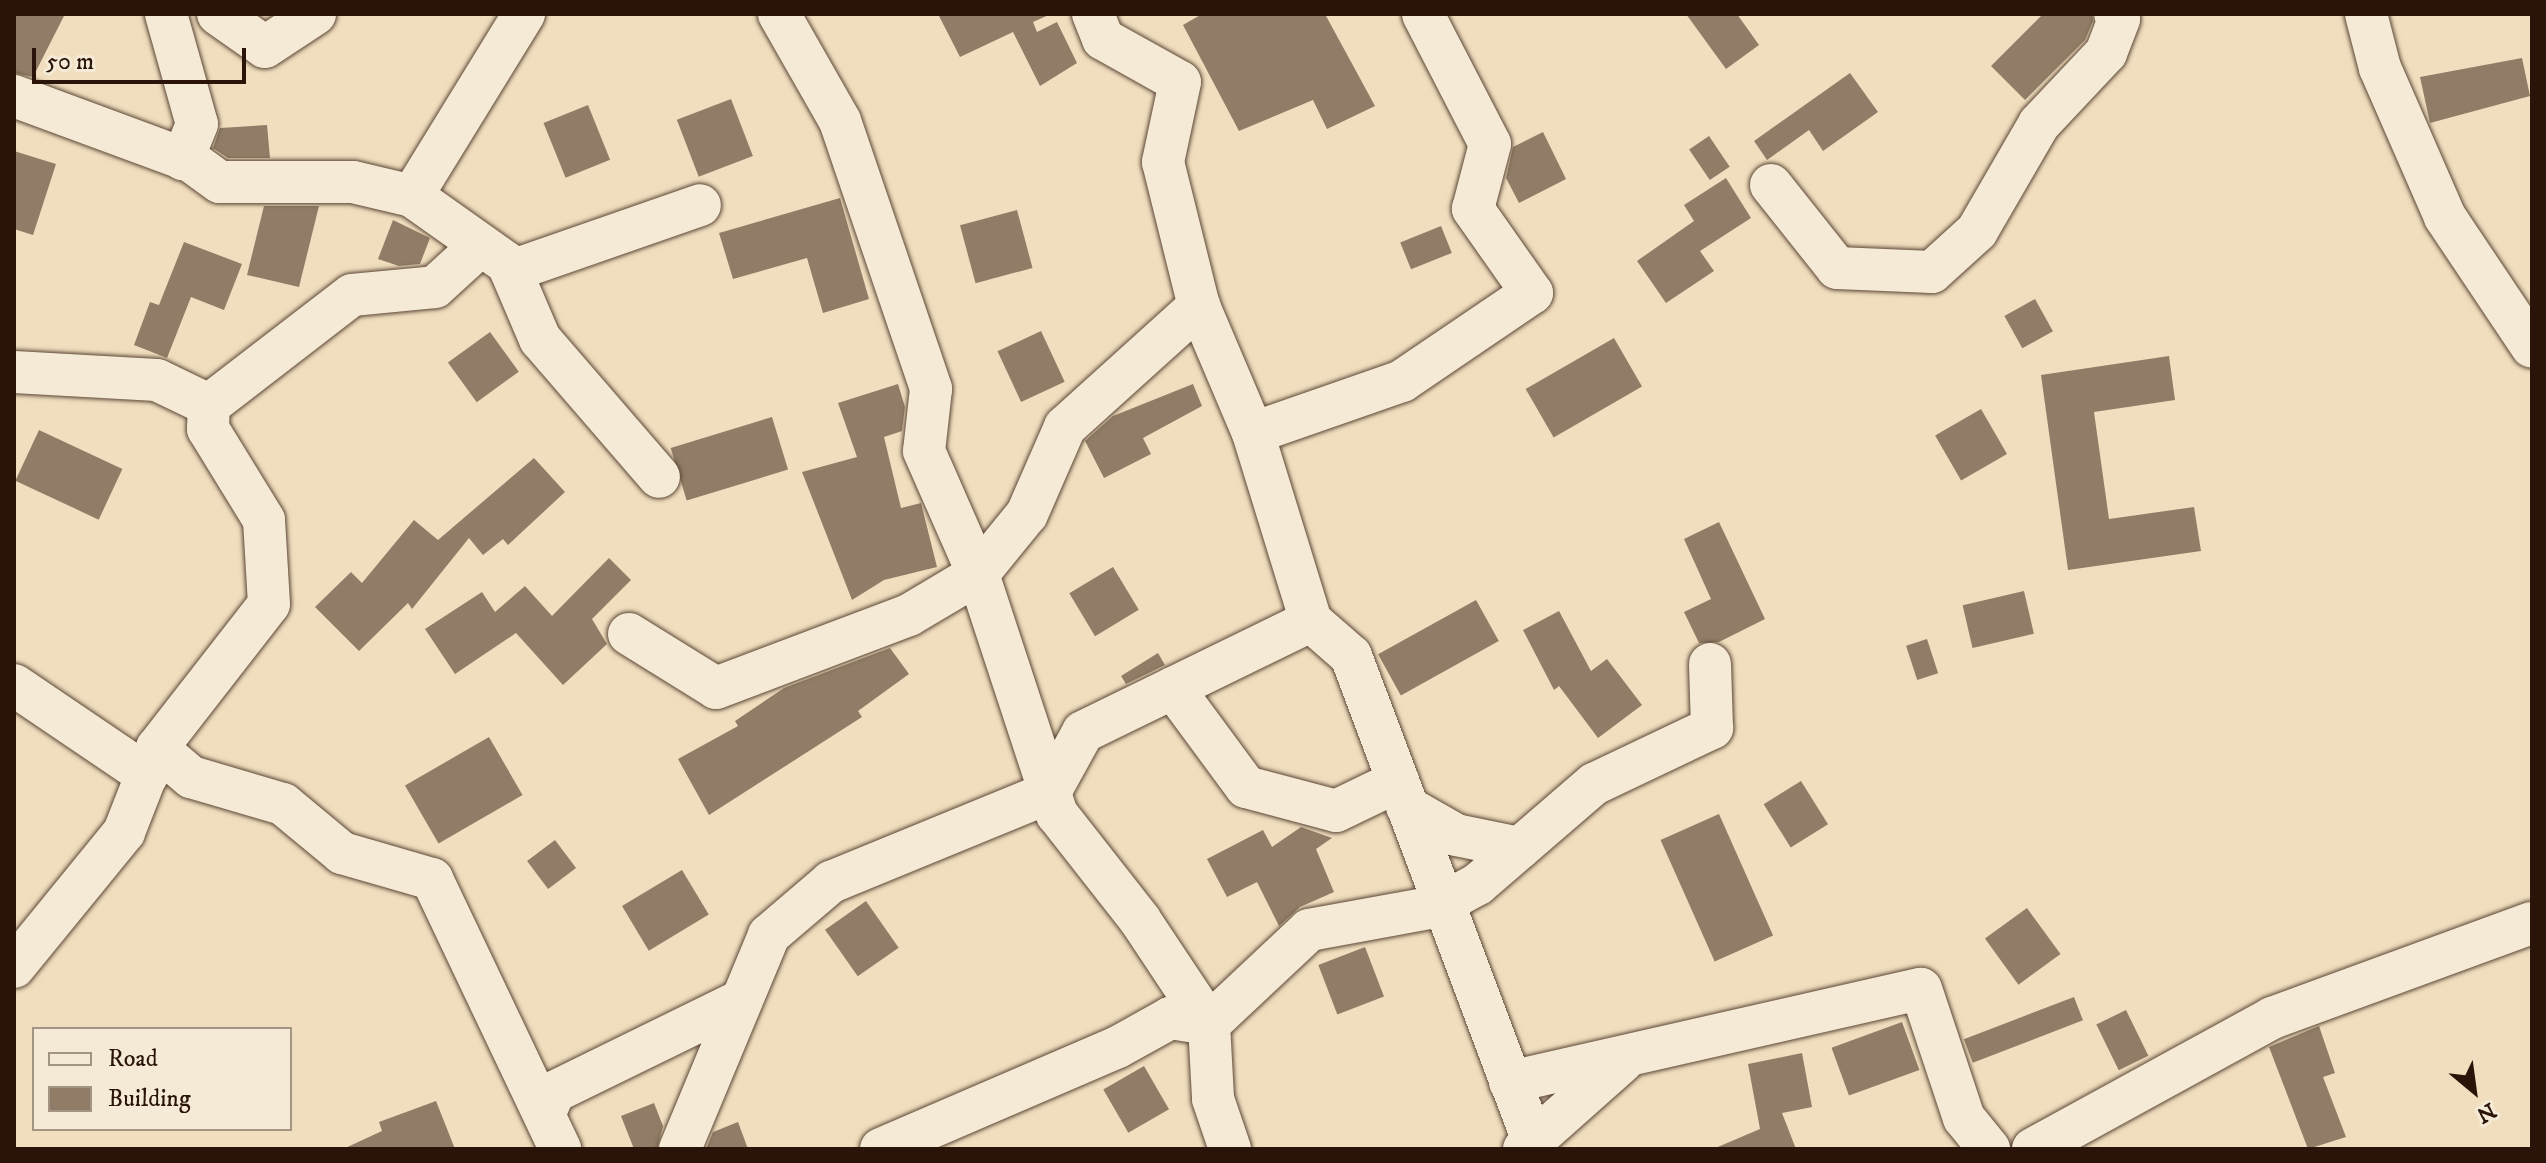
<!DOCTYPE html>
<style>
body{margin:0}
#map{position:relative;width:2546px;height:1163px;overflow:hidden;background:#f0debe;font-family:"IM FELL DW Pica",serif}
div>[style]{position:absolute}
.building>*{inset:0;background:#917d67;transform-origin:0 0}
.roads{filter:drop-shadow(0 0 2px #5c4636) drop-shadow(0 0 2px #5c4636)}
.minor>*{height:42px;margin:-21px;padding:0 21px;transform-origin:21px;border-radius:21px;background:#f5ead5}
span{translate:-50% -50%;white-space:nowrap;text-align:center;line-height:1.15;-webkit-text-stroke:7px #f5ead5;paint-order:stroke}
.frame{position:absolute;inset:0;border:16px solid #2a1308;pointer-events:none}
.legend{position:absolute;left:32px;top:1027px;width:260px;height:104px;box-sizing:border-box;background:#f5ead5;border:2px solid #a49483;margin:0;padding:10px 14px;list-style:none;font-size:24px;color:#2a1308}
.legend li{display:flex;align-items:center;gap:16px;height:40px}
.legend b{width:40px;border:2px solid #a49483}
.north{position:absolute;left:2434px;top:1051px;width:80px;height:80px;-webkit-text-stroke:6px #f5ead5;paint-order:stroke;rotate:151deg;font-size:22px;font-weight:700;line-height:32px;text-align:center;color:#2a1308}
.north::after{content:'';display:block;margin:auto;width:28px;height:36px;background:#2a1308;clip-path:polygon(50% 0,100% 100%,50% 72%,0 100%)}
.scale{position:absolute;left:32px;top:48px;width:214px;height:36px;box-sizing:border-box;border:4px solid #2a1308;border-top:0;padding-left:10px;font-size:24px;line-height:28px;white-space:nowrap;color:#2a1308;-webkit-text-stroke:6px #f5ead5;paint-order:stroke}
</style>
<div id="map">
<div class="building">
<div style="clip-path:polygon(14px 14px,65px 14px,33px 77px,14px 73px)"></div>
<div style="clip-path:polygon(938px 14px,1051px 14px,1033px 22px,1037px 32px,1057px 22px,1077px 63px,1040px 86px,1013px 32px,960px 57px)"></div>
<div style="clip-path:polygon(1202px 14px,1325px 14px,1375px 106px,1327px 129px,1313px 100px,1239px 131px,1183px 25px)"></div>
<div style="clip-path:polygon(1686px 14px,1737px 14px,1759px 45px,1726px 69px)"></div>
<div style="clip-path:polygon(2043px 14px,2092px 14px,2093px 21px,2085px 40px,2025px 100px,1991px 66px)"></div>
<div style="clip-path:polygon(2522px 58px,2530px 96px,2430px 123px,2420px 77px)"></div>
<div style="clip-path:polygon(1850px 73px,1878px 112px,1823px 151px,1809px 130px,1767px 160px,1754px 141px)"></div>
<div style="left:731px;top:99px;width:61px;height:58px;rotate:69deg"></div>
<div style="left:588px;top:105px;width:59px;height:48px;rotate:68deg"></div>
<div style="clip-path:polygon(267px 125px,270px 158px,228px 158px,213px 148px,220px 128px)"></div>
<div style="clip-path:polygon(1543px 132px,1566px 179px,1519px 203px,1506px 178px,1513px 147px)"></div>
<div style="left:1709px;top:136px;width:37px;height:24px;rotate:56deg"></div>
<div style="clip-path:polygon(14px 151px,56px 164px,33px 235px,14px 229px)"></div>
<div style="clip-path:polygon(1726px 178px,1751px 218px,1700px 251px,1714px 271px,1666px 303px,1637px 261px,1694px 221px,1684px 205px)"></div>
<div style="clip-path:polygon(840px 198px,869px 299px,823px 313px,807px 258px,733px 279px,719px 233px)"></div>
<div style="clip-path:polygon(264px 206px,319px 206px,299px 287px,247px 275px)"></div>
<div style="left:1017px;top:210px;width:60px;height:59px;rotate:75deg"></div>
<div style="clip-path:polygon(393px 220px,430px 238px,420px 264px,399px 266px,378px 259px)"></div>
<div style="left:1441px;top:226px;width:29px;height:44px;rotate:68deg"></div>
<div style="clip-path:polygon(184px 242px,242px 264px,224px 310px,191px 297px,167px 358px,134px 345px,150px 302px,159px 305px)"></div>
<div style="left:2035px;top:299px;width:37px;height:35px;rotate:61deg"></div>
<div style="left:1041px;top:331px;width:56px;height:48px;rotate:65deg"></div>
<div style="left:490px;top:332px;width:49px;height:52px;rotate:54deg"></div>
<div style="left:1614px;top:338px;width:56px;height:102px;rotate:60deg"></div>
<div style="clip-path:polygon(2169px 356px,2175px 400px,2094px 412px,2109px 519px,2194px 507px,2201px 551px,2068px 570px,2041px 375px)"></div>
<div style="clip-path:polygon(898px 384px,905px 407px,902px 431px,884px 437px,901px 508px,921px 503px,937px 567px,884px 580px,852px 600px,802px 472px,857px 457px,838px 403px)"></div>
<div style="clip-path:polygon(1193px 384px,1202px 406px,1143px 438px,1151px 454px,1104px 478px,1085px 441px,1113px 416px)"></div>
<div style="left:1981px;top:409px;width:52px;height:53px;rotate:60deg"></div>
<div style="left:772px;top:417px;width:55px;height:106px;rotate:73deg"></div>
<div style="left:39px;top:430px;width:92px;height:56px;rotate:25deg"></div>
<div style="clip-path:polygon(534px 458px,565px 492px,508px 545px,503px 539px,483px 555px,469px 538px,412px 609px,408px 603px,359px 651px,315px 607px,351px 572px,362px 583px,414px 520px,438px 540px)"></div>
<div style="clip-path:polygon(1719px 522px,1765px 619px,1719px 642px,1699px 643px,1684px 612px,1711px 599px,1684px 539px)"></div>
<div style="clip-path:polygon(609px 558px,631px 580px,592px 619px,607px 644px,563px 685px,516px 633px,455px 674px,425px 629px,482px 592px,495px 612px,525px 586px,552px 616px)"></div>
<div style="left:1113px;top:567px;width:50px;height:51px;rotate:59deg"></div>
<div style="left:2024px;top:591px;width:44px;height:63px;rotate:77deg"></div>
<div style="left:1476px;top:600px;width:47px;height:112px;rotate:61deg"></div>
<div style="clip-path:polygon(1559px 611px,1591px 671px,1607px 659px,1642px 705px,1598px 738px,1559px 686px,1554px 690px,1523px 630px)"></div>
<div style="left:1927px;top:639px;width:36px;height:22px;rotate:72deg"></div>
<div style="clip-path:polygon(890px 648px,909px 674px,858px 711px,862px 717px,709px 815px,678px 759px,738px 726px,735px 721px,784px 688px)"></div>
<div style="clip-path:polygon(1158px 653px,1165px 665px,1126px 684px,1121px 676px)"></div>
<div style="left:489px;top:737px;width:67px;height:97px;rotate:60deg"></div>
<div style="left:1801px;top:781px;width:51px;height:44px;rotate:58deg"></div>
<div style="left:1719px;top:814px;width:133px;height:64px;rotate:66deg"></div>
<div style="clip-path:polygon(1301px 827px,1332px 838px,1316px 849px,1334px 892px,1300px 907px,1279px 926px,1257px 882px,1227px 897px,1207px 859px,1263px 830px,1272px 847px)"></div>
<div style="left:555px;top:840px;width:35px;height:35px;rotate:53deg"></div>
<div style="left:682px;top:870px;width:52px;height:70px;rotate:59deg"></div>
<div style="left:866px;top:901px;width:57px;height:50px;rotate:55deg"></div>
<div style="left:2027px;top:908px;width:57px;height:52px;rotate:54deg"></div>
<div style="left:1365px;top:947px;width:53px;height:50px;rotate:69deg"></div>
<div style="left:2074px;top:997px;width:25px;height:118px;rotate:69deg"></div>
<div style="left:2126px;top:1010px;width:51px;height:33px;rotate:64deg"></div>
<div style="left:1902px;top:1022px;width:51px;height:75px;rotate:70deg"></div>
<div style="clip-path:polygon(2319px 1026px,2335px 1073px,2323px 1077px,2346px 1137px,2308px 1149px,2269px 1047px)"></div>
<div style="clip-path:polygon(1802px 1053px,1812px 1107px,1782px 1113px,1796px 1149px,1713px 1149px,1760px 1129px,1748px 1064px)"></div>
<div style="left:1144px;top:1066px;width:50px;height:47px;rotate:60deg"></div>
<div style="clip-path:polygon(436px 1101px,455px 1149px,343px 1149px,382px 1131px,379px 1122px)"></div>
<div style="clip-path:polygon(654px 1103px,663px 1126px,657px 1149px,634px 1149px,621px 1116px)"></div>
<div style="clip-path:polygon(738px 1122px,748px 1149px,706px 1149px,713px 1132px)"></div>
</div>
<div class="roads">
<div class="minor">
<div style="left:166px;top:14px;width:114px;rotate:74.3deg"></div>
<div style="left:197px;top:124px;width:38px;rotate:112deg"></div>
<div style="left:218px;top:14px;width:57px;rotate:35.1deg"></div>
<div style="left:265px;top:47px;width:60px;rotate:-33.4deg"></div>
<div style="left:779px;top:14px;width:123px;rotate:60.3deg"></div>
<div style="left:840px;top:121px;width:283px;rotate:71.2deg"></div>
<div style="left:931px;top:389px;width:62px;rotate:96.4deg"></div>
<div style="left:924px;top:451px;width:134px;rotate:66.3deg"></div>
<div style="left:978px;top:574px;width:253px;rotate:71.8deg"></div>
<div style="left:1057px;top:814px;width:135px;rotate:51.9deg"></div>
<div style="left:1140px;top:920px;width:125px;rotate:56.4deg"></div>
<div style="left:1209px;top:1024px;width:75px;rotate:86.9deg"></div>
<div style="left:1213px;top:1099px;width:53px;rotate:71.2deg"></div>
<div style="left:1093px;top:14px;width:27px;rotate:68deg"></div>
<div style="left:1103px;top:39px;width:88px;rotate:29.2deg"></div>
<div style="left:1180px;top:82px;width:82px;rotate:102deg"></div>
<div style="left:1163px;top:162px;width:148px;rotate:76deg"></div>
<div style="left:1199px;top:306px;width:138px;rotate:67deg"></div>
<div style="left:1253px;top:433px;width:197px;rotate:72.9deg"></div>
<div style="left:1311px;top:621px;width:53px;rotate:41.2deg"></div>
<div style="left:1351px;top:656px;width:527px;rotate:69.43deg"></div>
<div style="left:2366px;top:14px;width:56px;rotate:75.5deg"></div>
<div style="left:2380px;top:68px;width:163px;rotate:66.4deg"></div>
<div style="left:2445px;top:217px;width:156px;rotate:56.2deg"></div>
<div style="left:14px;top:96px;width:190px;rotate:20.3deg"></div>
<div style="left:192px;top:162px;width:34px;rotate:36deg"></div>
<div style="left:220px;top:182px;width:133px"></div>
<div style="left:353px;top:182px;width:61px;rotate:13.3deg"></div>
<div style="left:412px;top:196px;width:118px;rotate:35.3deg"></div>
<div style="left:508px;top:264px;width:82px;rotate:66.9deg"></div>
<div style="left:540px;top:339px;width:182px;rotate:49.2deg"></div>
<div style="left:1771px;top:185px;width:106px;rotate:51.5deg"></div>
<div style="left:1837px;top:268px;width:95px;rotate:2.4deg"></div>
<div style="left:1932px;top:272px;width:61px;rotate:-42.3deg"></div>
<div style="left:1977px;top:231px;width:124px;rotate:-59.9deg"></div>
<div style="left:2039px;top:124px;width:98px;rotate:-46.7deg"></div>
<div style="left:2106px;top:53px;width:36px;rotate:-69deg"></div>
<div style="left:2119px;top:19px;width:6px;rotate:-129deg"></div>
<div style="left:412px;top:196px;width:214px;rotate:-58.4deg"></div>
<div style="left:511px;top:271px;width:200px;rotate:-19.2deg"></div>
<div style="left:14px;top:372px;width:143px;rotate:3.2deg"></div>
<div style="left:157px;top:380px;width:58px;rotate:25.7deg"></div>
<div style="left:209px;top:405px;width:180px;rotate:-37.6deg"></div>
<div style="left:352px;top:295px;width:83px;rotate:-5.5deg"></div>
<div style="left:435px;top:287px;width:62px;rotate:-42.4deg"></div>
<div style="left:1253px;top:433px;width:158px;rotate:-19.2deg"></div>
<div style="left:1402px;top:381px;width:157px;rotate:-34.1deg"></div>
<div style="left:1532px;top:293px;width:103px;rotate:-125.1deg"></div>
<div style="left:1473px;top:209px;width:67px;rotate:-75.3deg"></div>
<div style="left:1490px;top:144px;width:146px;rotate:-117.3deg"></div>
<div style="left:629px;top:634px;width:102px;rotate:31.8deg"></div>
<div style="left:716px;top:688px;width:206px;rotate:-20.7deg"></div>
<div style="left:909px;top:615px;width:80px;rotate:-30.7deg"></div>
<div style="left:978px;top:574px;width:77px;rotate:-50.8deg"></div>
<div style="left:1027px;top:514px;width:95px;rotate:-66.4deg"></div>
<div style="left:1065px;top:427px;width:181px;rotate:-42.1deg"></div>
<div style="left:14px;top:685px;width:161px;rotate:34.1deg"></div>
<div style="left:1173px;top:688px;width:123px;rotate:53.6deg"></div>
<div style="left:1246px;top:787px;width:93px;rotate:14.9deg"></div>
<div style="left:1336px;top:811px;width:69px;rotate:-25.8deg"></div>
<div style="left:157px;top:748px;width:45px;rotate:40.5deg"></div>
<div style="left:191px;top:777px;width:96px;rotate:16.4deg"></div>
<div style="left:283px;top:804px;width:77px;rotate:39.7deg"></div>
<div style="left:342px;top:853px;width:94px;rotate:16.1deg"></div>
<div style="left:432px;top:879px;width:299px;rotate:64.6deg"></div>
<div style="left:1407px;top:807px;width:56px;rotate:29.7deg"></div>
<div style="left:1456px;top:835px;width:65px;rotate:11.5deg"></div>
<div style="left:14px;top:967px;width:174px;rotate:-50.8deg"></div>
<div style="left:124px;top:832px;width:90px;rotate:-68.6deg"></div>
<div style="left:157px;top:748px;width:182px;rotate:-52.1deg"></div>
<div style="left:269px;top:604px;width:84px;rotate:-93.4deg"></div>
<div style="left:264px;top:520px;width:107px;rotate:-121.6deg"></div>
<div style="left:208px;top:429px;width:24px;rotate:-88deg"></div>
<div style="left:1510px;top:1082px;width:421px;rotate:-12.8deg"></div>
<div style="left:1921px;top:989px;width:136px;rotate:71.6deg"></div>
<div style="left:1964px;top:1118px;width:40px;rotate:51deg"></div>
<div style="left:545px;top:1113px;width:23px;rotate:-67deg"></div>
<div style="left:554px;top:1092px;width:209px;rotate:-26.1deg"></div>
<div style="left:680px;top:1149px;width:232px;rotate:-67.4deg"></div>
<div style="left:769px;top:935px;width:82px;rotate:-40.5deg"></div>
<div style="left:831px;top:882px;width:237px;rotate:-22.3deg"></div>
<div style="left:1050px;top:792px;width:68px;rotate:-61.2deg"></div>
<div style="left:1083px;top:732px;width:254px;rotate:-26deg"></div>
<div style="left:881px;top:1149px;width:258px;rotate:-23.3deg"></div>
<div style="left:1118px;top:1047px;width:60px;rotate:-29.1deg"></div>
<div style="left:1170px;top:1018px;width:39px;rotate:9deg"></div>
<div style="left:1209px;top:1024px;width:137px;rotate:-43.2deg"></div>
<div style="left:1309px;top:930px;width:129px;rotate:-10.3deg"></div>
<div style="left:1436px;top:907px;width:48px;rotate:-28.7deg"></div>
<div style="left:1478px;top:884px;width:153px;rotate:-40.8deg"></div>
<div style="left:1594px;top:784px;width:131px;rotate:-25.4deg"></div>
<div style="left:1712px;top:728px;width:64px;rotate:-91.8deg"></div>
<div style="left:1524px;top:1149px;width:132px;rotate:-41.6deg"></div>
<div style="left:2033px;top:1149px;width:273px;rotate:-28.7deg"></div>
<div style="left:2272px;top:1018px;width:277px;rotate:-20.1deg"></div>
</div>
</div>
<div class="frame"></div>
<ul class="legend">
<li><b style="height:10px;background:#f5ead5"></b>Road</li>
<li><b style="height:22px;background:#917d67"></b>Building</li>
</ul>
<div class="north">N</div>
<div class="scale">50 m</div>
</div>
